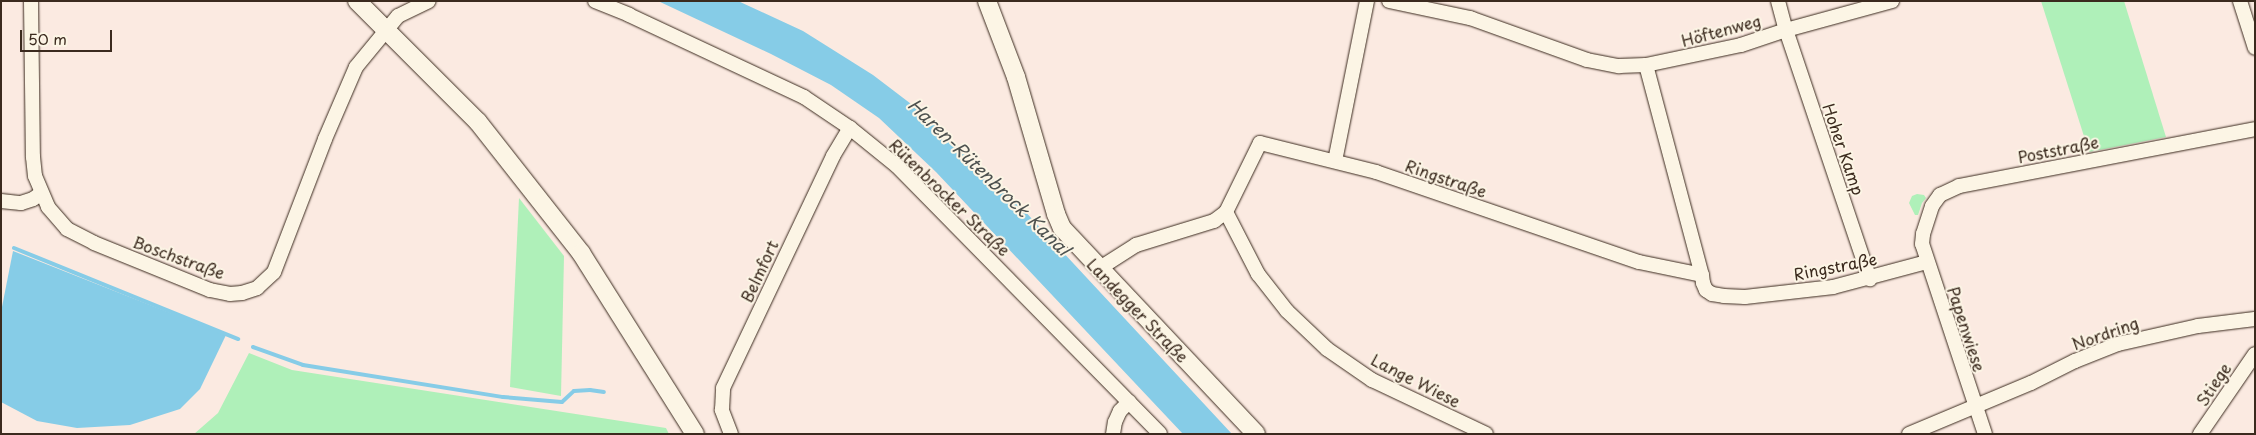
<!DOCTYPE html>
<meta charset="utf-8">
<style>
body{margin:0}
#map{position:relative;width:2256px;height:435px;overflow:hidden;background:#fbeae1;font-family:"Playpen Sans",sans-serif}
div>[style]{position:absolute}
.green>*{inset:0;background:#aff0b9}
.water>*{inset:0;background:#86cce7}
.stream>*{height:4px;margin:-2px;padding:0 2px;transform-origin:2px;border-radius:2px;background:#86cce7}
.roads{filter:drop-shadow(0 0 1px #3b2a1e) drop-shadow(0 0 1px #3b2a1e)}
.minor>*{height:14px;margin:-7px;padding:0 7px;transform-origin:7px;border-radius:7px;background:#fcf5e5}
.major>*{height:18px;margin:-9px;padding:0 9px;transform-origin:9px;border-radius:9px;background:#fcf5e5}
span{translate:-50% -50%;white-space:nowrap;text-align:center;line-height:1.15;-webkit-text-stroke:4px #fcf5e5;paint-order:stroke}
.street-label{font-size:16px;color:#3b2a1e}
.water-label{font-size:18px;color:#4e5250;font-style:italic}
.frame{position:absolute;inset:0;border:2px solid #3b2a1e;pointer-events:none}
.scale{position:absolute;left:20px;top:30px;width:92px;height:22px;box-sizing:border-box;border:2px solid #3b2a1e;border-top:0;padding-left:6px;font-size:15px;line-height:18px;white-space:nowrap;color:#3b2a1e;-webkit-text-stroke:4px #fcf5e5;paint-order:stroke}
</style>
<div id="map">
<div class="green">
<div style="clip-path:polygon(2041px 1px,2124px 1px,2166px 137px,2089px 152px)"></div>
<div style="clip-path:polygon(1917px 194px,1924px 195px,1926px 198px,1922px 203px,1918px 215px,1915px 215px,1909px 203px,1912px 196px)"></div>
<div style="clip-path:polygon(519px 198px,564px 256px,561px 396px,510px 387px)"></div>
<div style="clip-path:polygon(249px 353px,292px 370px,666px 428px,669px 434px,194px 434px,218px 413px)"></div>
</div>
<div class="water">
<div style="clip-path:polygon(658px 1px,738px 1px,803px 31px,873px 75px,919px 110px,1007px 192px,1232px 434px,1183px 434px,936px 172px,879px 118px,831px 85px,771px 54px)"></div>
<div style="clip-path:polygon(13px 251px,226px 335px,200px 389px,180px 409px,130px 425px,77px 428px,37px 421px,1px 402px,1px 312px)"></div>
</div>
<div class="stream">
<div style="left:14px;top:248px;width:242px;rotate:22.1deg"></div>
<div style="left:253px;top:347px;width:53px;rotate:19.8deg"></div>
<div style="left:303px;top:365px;width:203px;rotate:9.1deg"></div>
<div style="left:503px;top:397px;width:59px;rotate:4.8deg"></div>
<div style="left:562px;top:402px;width:16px;rotate:-43deg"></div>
<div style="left:574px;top:391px;width:16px;rotate:-4deg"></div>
<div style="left:590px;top:390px;width:14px;rotate:8deg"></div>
</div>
<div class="roads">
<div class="minor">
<div style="left:31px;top:1px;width:156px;rotate:89.3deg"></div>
<div style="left:33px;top:157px;width:19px;rotate:84deg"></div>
<div style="left:35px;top:176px;width:34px;rotate:67deg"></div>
<div style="left:48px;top:207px;width:29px;rotate:49deg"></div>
<div style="left:67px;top:229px;width:30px;rotate:27deg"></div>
<div style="left:94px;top:243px;width:125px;rotate:22.1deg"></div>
<div style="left:210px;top:290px;width:20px;rotate:11deg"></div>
<div style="left:230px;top:294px;width:12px;rotate:-5deg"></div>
<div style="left:242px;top:293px;width:16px;rotate:-18deg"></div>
<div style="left:257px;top:288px;width:23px;rotate:-43deg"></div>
<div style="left:274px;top:272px;width:142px;rotate:-69deg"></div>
<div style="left:325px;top:139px;width:78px;rotate:-66.7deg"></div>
<div style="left:356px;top:67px;width:66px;rotate:-50.5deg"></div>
<div style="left:398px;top:16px;width:34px;rotate:-26deg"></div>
<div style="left:595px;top:1px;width:37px;rotate:22deg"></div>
<div style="left:629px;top:15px;width:193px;rotate:25.1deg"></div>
<div style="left:804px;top:97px;width:55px;rotate:34deg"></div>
<div style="left:850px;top:128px;width:60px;rotate:39deg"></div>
<div style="left:897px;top:166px;width:375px;rotate:45.5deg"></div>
<div style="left:1389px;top:1px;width:83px;rotate:11.9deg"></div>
<div style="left:1470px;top:18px;width:124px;rotate:19.7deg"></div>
<div style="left:1587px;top:60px;width:33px;rotate:11deg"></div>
<div style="left:1619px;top:66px;width:27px;rotate:-2deg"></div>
<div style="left:1646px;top:65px;width:217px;rotate:75.1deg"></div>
<div style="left:1778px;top:1px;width:30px;rotate:75deg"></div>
<div style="left:1786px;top:30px;width:263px;rotate:71.4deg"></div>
<div style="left:2240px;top:1px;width:49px;rotate:72.3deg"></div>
<div style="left:1646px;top:65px;width:97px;rotate:-11.9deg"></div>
<div style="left:1741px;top:45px;width:47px;rotate:-18.4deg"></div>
<div style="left:1786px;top:30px;width:110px;rotate:-15.3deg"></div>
<div style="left:1335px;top:161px;width:163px;rotate:-78.7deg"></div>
<div style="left:1px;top:201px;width:20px;rotate:6deg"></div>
<div style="left:21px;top:203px;width:13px;rotate:-18deg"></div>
<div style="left:33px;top:199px;width:10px;rotate:-37deg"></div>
<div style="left:1226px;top:212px;width:70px;rotate:62.7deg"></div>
<div style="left:1258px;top:274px;width:47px;rotate:51.9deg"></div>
<div style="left:1287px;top:311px;width:55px;rotate:43.5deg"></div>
<div style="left:1327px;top:349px;width:55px;rotate:34.6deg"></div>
<div style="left:1372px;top:380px;width:126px;rotate:25.3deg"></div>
<div style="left:1100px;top:268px;width:43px;rotate:-32.6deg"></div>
<div style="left:1136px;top:245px;width:82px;rotate:-17.1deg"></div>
<div style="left:1214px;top:221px;width:15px;rotate:-37deg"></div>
<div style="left:1226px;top:212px;width:77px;rotate:-63.8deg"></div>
<div style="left:1260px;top:143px;width:120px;rotate:14deg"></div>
<div style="left:1376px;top:172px;width:278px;rotate:18.9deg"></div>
<div style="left:1639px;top:262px;width:64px;rotate:11.7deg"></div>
<div style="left:1702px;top:275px;width:8px;rotate:83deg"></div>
<div style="left:1703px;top:283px;width:8px;rotate:67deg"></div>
<div style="left:1706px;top:290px;width:7px;rotate:34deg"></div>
<div style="left:1712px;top:294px;width:12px;rotate:9deg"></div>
<div style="left:1724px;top:296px;width:21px;rotate:3deg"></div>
<div style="left:1745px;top:297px;width:89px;rotate:-6.5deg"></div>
<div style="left:1833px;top:287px;width:97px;rotate:-14.9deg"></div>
<div style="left:731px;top:434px;width:26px;rotate:-111deg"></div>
<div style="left:722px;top:410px;width:22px;rotate:-87deg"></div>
<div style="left:723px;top:388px;width:257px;rotate:-64.6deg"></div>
<div style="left:833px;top:156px;width:33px;rotate:-59deg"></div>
<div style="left:1113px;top:434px;width:12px;rotate:-81deg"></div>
<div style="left:1115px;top:422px;width:12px;rotate:-66deg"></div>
<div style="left:1120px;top:411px;width:13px;rotate:-45deg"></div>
<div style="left:1909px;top:434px;width:132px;rotate:-22.7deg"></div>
<div style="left:2031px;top:383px;width:49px;rotate:-26.6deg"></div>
<div style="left:2075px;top:361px;width:46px;rotate:-21.6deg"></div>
<div style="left:2118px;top:344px;width:82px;rotate:-12.7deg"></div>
<div style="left:2198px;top:326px;width:57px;rotate:-7deg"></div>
<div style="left:1985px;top:434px;width:200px;rotate:-108.3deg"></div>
<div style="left:1922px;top:244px;width:10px;rotate:-84deg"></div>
<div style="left:1923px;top:234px;width:29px;rotate:-72deg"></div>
<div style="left:1932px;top:206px;width:14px;rotate:-54deg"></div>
<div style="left:1940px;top:195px;width:21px;rotate:-25deg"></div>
<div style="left:1959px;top:186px;width:301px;rotate:-10.9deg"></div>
<div style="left:2200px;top:434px;width:97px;rotate:-55.5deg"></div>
</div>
<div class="major">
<div style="left:357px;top:1px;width:171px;rotate:45deg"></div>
<div style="left:478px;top:122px;width:167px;rotate:51.8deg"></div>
<div style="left:581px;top:253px;width:214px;rotate:57.8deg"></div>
<div style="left:987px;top:1px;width:81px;rotate:69.1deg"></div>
<div style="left:1016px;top:77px;width:143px;rotate:73.7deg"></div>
<div style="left:1056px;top:214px;width:15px;rotate:67deg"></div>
<div style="left:1062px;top:228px;width:283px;rotate:46.7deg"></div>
</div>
</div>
<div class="street-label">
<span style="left:1721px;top:30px;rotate:-15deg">Höftenweg</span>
<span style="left:1844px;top:149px;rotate:71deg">Hoher Kamp</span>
<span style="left:2058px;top:149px;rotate:-11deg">Poststraße</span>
<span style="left:1446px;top:178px;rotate:19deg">Ringstraße</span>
<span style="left:950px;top:197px;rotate:44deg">Rütenbrocker Straße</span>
<span style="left:179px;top:257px;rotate:20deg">Boschstraße</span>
<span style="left:1835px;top:266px;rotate:-11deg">Ringstraße</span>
<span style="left:759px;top:271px;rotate:-65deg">Belmfort</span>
<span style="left:1138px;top:310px;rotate:46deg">Landegger Straße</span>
<span style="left:1967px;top:329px;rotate:72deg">Papenwiese</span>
<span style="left:2105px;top:333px;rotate:-19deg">Nordring</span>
<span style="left:1416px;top:380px;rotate:27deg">Lange Wiese</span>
<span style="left:2213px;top:384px;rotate:-56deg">Stiege</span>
</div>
<div class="water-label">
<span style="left:989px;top:177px;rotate:44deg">Haren-Rütenbrock Kanal</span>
</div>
<div class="frame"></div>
<div class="scale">50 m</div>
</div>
